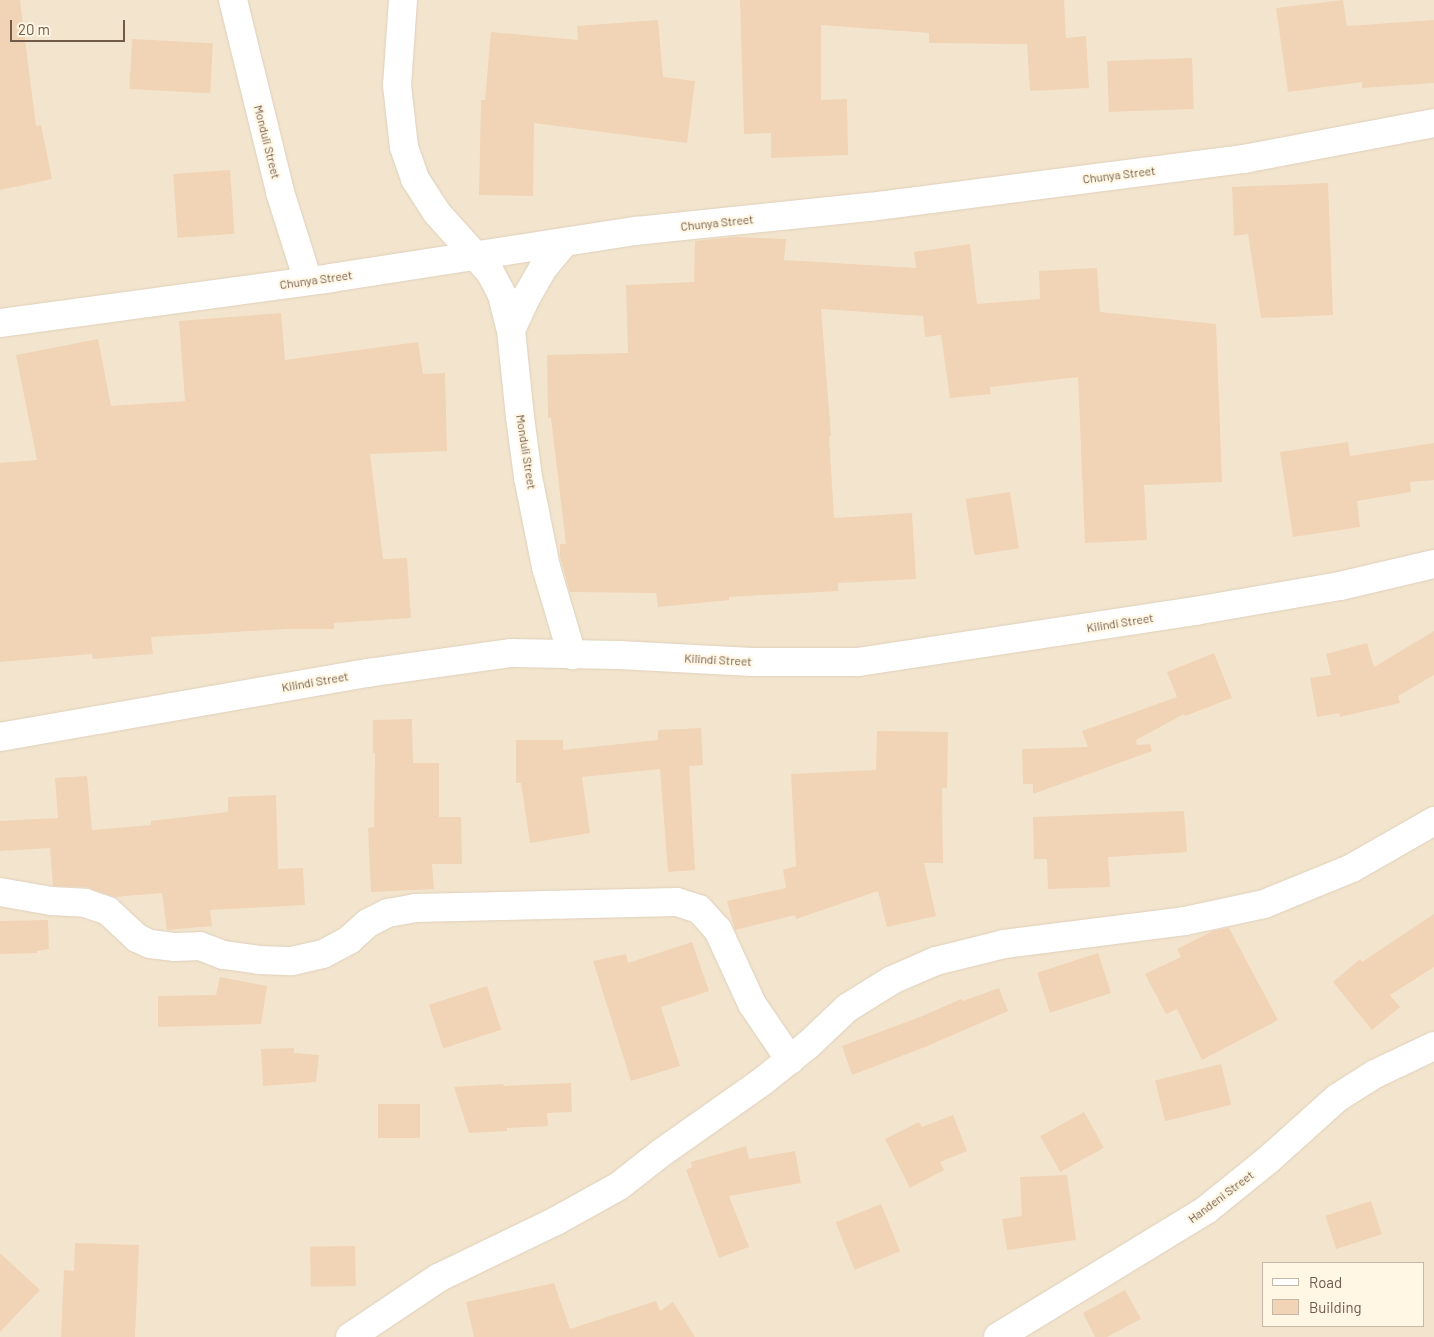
<!DOCTYPE html>
<style>
body{margin:0}
#map{position:relative;width:1434px;height:1337px;overflow:hidden;background:#fcf3de;font-family:Barlow,sans-serif}
div>[style]{position:absolute}
.residential>*{inset:0;background:#f3e5cd}
.building>*{inset:0;background:#f1d3b6;transform-origin:0 0}
.roads{filter:drop-shadow(0 0 1px #dfcfbb) drop-shadow(0 0 1px #dfcfbb)}
.street>*{height:28px;margin:-14px;padding:0 14px;transform-origin:14px;border-radius:14px;background:#fff}
span{translate:-50% -50%;white-space:nowrap;text-align:center;line-height:1.15;-webkit-text-stroke:4.5px #fff7e4;paint-order:stroke}
.street-label{font-size:12px;color:#715a47}
.legend{position:absolute;left:1262px;top:1262px;width:162px;height:65px;box-sizing:border-box;background:#fff7e4;border:1px solid #c6b8a5;margin:0;padding:6px 9px;list-style:none;font-size:15px;color:#715a47}
.legend li{display:flex;align-items:center;gap:10px;height:25px}
.legend b{width:25px;border:1px solid #c6b8a5}
.scale{position:absolute;left:10px;top:20px;width:115px;height:22px;box-sizing:border-box;border:2px solid #715a47;border-top:0;padding-left:6px;font-size:15px;line-height:18px;white-space:nowrap;color:#715a47;-webkit-text-stroke:4px #fff7e4;paint-order:stroke}
</style>
<div id="map">
<div class="residential">
<div style="clip-path:polygon(evenodd,0 0,1434px 0,1434px 1337px,0 1337px,0 0,1263px 1263px,1423px 1263px,1423px 1326px,1263px 1326px,1263px 1263px)"></div>
</div>
<div class="building">
<div style="clip-path:polygon(0 0,20px 0,36px 126px,41px 125px,52px 179px,0 190px)"></div>
<div style="clip-path:polygon(740px 0,1064px 0,1066px 38px,1086px 36px,1089px 88px,1030px 91px,1027px 44px,929px 43px,929px 33px,821px 25px,821px 100px,847px 99px,848px 155px,771px 158px,771px 133px,744px 134px)"></div>
<div style="clip-path:polygon(1343px 0,1347px 26px,1434px 20px,1434px 83px,1362px 88px,1362px 82px,1288px 92px,1276px 8px)"></div>
<div style="clip-path:polygon(658px 20px,663px 77px,695px 81px,687px 143px,534px 123px,533px 196px,479px 195px,481px 100px,485px 100px,491px 32px,578px 40px,577px 26px)"></div>
<div style="left:132px;top:39px;width:81px;height:50px;rotate:3deg"></div>
<div style="left:1192px;top:58px;width:51px;height:85px;rotate:88deg"></div>
<div style="left:230px;top:170px;width:64px;height:57px;rotate:86deg"></div>
<div style="clip-path:polygon(1328px 183px,1333px 315px,1261px 318px,1248px 234px,1234px 236px,1232px 187px)"></div>
<div style="clip-path:polygon(735px 237px,786px 239px,784px 260px,916px 268px,914px 252px,970px 244px,977px 304px,1040px 299px,1039px 271px,1097px 268px,1100px 312px,1216px 324px,1222px 482px,1144px 485px,1147px 540px,1085px 543px,1078px 377px,990px 387px,991px 394px,950px 398px,941px 335px,925px 337px,923px 316px,821px 309px,831px 435px,829px 436px,834px 518px,912px 513px,916px 579px,838px 583px,838px 591px,729px 597px,729px 600px,658px 607px,656px 593px,570px 592px,560px 556px,560px 544px,566px 544px,551px 418px,548px 418px,547px 355px,628px 353px,626px 285px,694px 282px,695px 241px)"></div>
<div style="clip-path:polygon(281px 313px,285px 360px,418px 342px,423px 374px,445px 373px,447px 451px,370px 454px,383px 559px,407px 558px,411px 618px,334px 623px,334px 629px,287px 629px,151px 637px,153px 654px,93px 659px,92px 654px,0 662px,0 463px,37px 460px,16px 355px,98px 339px,111px 406px,185px 401px,179px 321px)"></div>
<div style="clip-path:polygon(1348px 442px,1350px 456px,1434px 443px,1434px 480px,1410px 482px,1411px 492px,1357px 501px,1360px 527px,1293px 537px,1280px 452px)"></div>
<div style="left:1010px;top:492px;width:57px;height:45px;rotate:81deg"></div>
<div style="clip-path:polygon(1434px 631px,1434px 675px,1398px 696px,1400px 703px,1340px 717px,1339px 713px,1317px 717px,1310px 678px,1331px 675px,1326px 654px,1367px 643px,1374px 667px)"></div>
<div style="clip-path:polygon(1214px 653px,1232px 698px,1185px 716px,1184px 714px,1136px 740px,1137px 745px,1150px 744px,1152px 751px,1033px 794px,1033px 784px,1023px 784px,1022px 749px,1088px 747px,1082px 731px,1177px 697px,1167px 672px)"></div>
<div style="clip-path:polygon(412px 719px,413px 763px,439px 763px,439px 817px,461px 817px,462px 864px,432px 864px,434px 889px,371px 892px,368px 828px,374px 827px,375px 753px,373px 753px,373px 720px)"></div>
<div style="clip-path:polygon(701px 728px,703px 765px,689px 766px,695px 870px,668px 872px,660px 769px,582px 777px,590px 833px,530px 843px,521px 783px,516px 783px,516px 740px,563px 740px,563px 750px,658px 740px,658px 730px)"></div>
<div style="clip-path:polygon(877px 731px,948px 732px,947px 788px,942px 788px,943px 863px,924px 863px,936px 916px,887px 927px,878px 891px,796px 919px,795px 915px,735px 930px,727px 901px,786px 888px,783px 870px,796px 866px,791px 774px,876px 770px)"></div>
<div style="clip-path:polygon(87px 776px,92px 830px,151px 825px,151px 821px,228px 812px,228px 797px,276px 795px,278px 869px,303px 868px,305px 905px,210px 910px,212px 926px,167px 930px,162px 893px,115px 897px,86px 887px,53px 886px,50px 848px,0 851px,0 821px,58px 818px,55px 778px)"></div>
<div style="clip-path:polygon(1184px 811px,1187px 852px,1108px 857px,1110px 887px,1048px 889px,1047px 859px,1034px 859px,1033px 817px)"></div>
<div style="clip-path:polygon(1434px 914px,1434px 967px,1390px 995px,1400px 1007px,1372px 1030px,1333px 982px,1360px 959px,1362px 962px)"></div>
<div style="clip-path:polygon(48px 920px,49px 949px,37px 951px,37px 953px,0 954px,0 921px)"></div>
<div style="clip-path:polygon(1229px 928px,1278px 1020px,1202px 1060px,1177px 1009px,1166px 1014px,1145px 974px,1181px 957px,1177px 949px,1213px 931px)"></div>
<div style="clip-path:polygon(692px 942px,709px 991px,661px 1007px,680px 1066px,631px 1081px,593px 961px,626px 954px,628px 963px)"></div>
<div style="left:1098px;top:953px;width:42px;height:64px;rotate:72deg"></div>
<div style="clip-path:polygon(220px 977px,267px 986px,261px 1024px,158px 1027px,158px 996px,216px 995px)"></div>
<div style="left:487px;top:986px;width:46px;height:61px;rotate:72deg"></div>
<div style="clip-path:polygon(999px 988px,1008px 1011px,925px 1047px,852px 1075px,842px 1046px,920px 1017px,961px 999px,963px 1001px)"></div>
<div style="clip-path:polygon(294px 1048px,294px 1053px,319px 1055px,316px 1082px,263px 1086px,261px 1049px)"></div>
<div style="left:1221px;top:1064px;width:42px;height:68px;rotate:76deg"></div>
<div style="clip-path:polygon(571px 1083px,572px 1112px,547px 1113px,548px 1126px,507px 1128px,507px 1131px,469px 1133px,454px 1087px,503px 1084px,504px 1086px)"></div>
<div style="left:378px;top:1104px;width:42px;height:34px"></div>
<div style="left:1084px;top:1112px;width:41px;height:50px;rotate:61deg"></div>
<div style="clip-path:polygon(953px 1115px,967px 1151px,940px 1162px,944px 1170px,910px 1188px,885px 1139px,919px 1122px,922px 1127px)"></div>
<div style="clip-path:polygon(746px 1146px,749px 1159px,795px 1151px,801px 1183px,729px 1196px,749px 1247px,719px 1258px,686px 1170px,692px 1167px,691px 1162px)"></div>
<div style="clip-path:polygon(1067px 1175px,1076px 1240px,1007px 1250px,1002px 1219px,1022px 1216px,1020px 1177px)"></div>
<div style="left:1371px;top:1201px;width:35px;height:48px;rotate:72deg"></div>
<div style="left:881px;top:1204px;width:51px;height:49px;rotate:68deg"></div>
<div style="clip-path:polygon(75px 1243px,139px 1245px,135px 1337px,61px 1337px,64px 1270px,74px 1271px)"></div>
<div style="left:355px;top:1246px;width:40px;height:45px;rotate:89deg"></div>
<div style="clip-path:polygon(0 1253px,40px 1290px,0 1332px)"></div>
<div style="clip-path:polygon(554px 1283px,570px 1329px,656px 1301px,660px 1311px,673px 1302px,695px 1337px,474px 1337px,466px 1302px)"></div>
<div style="clip-path:polygon(1125px 1290px,1141px 1319px,1107px 1337px,1095px 1337px,1083px 1313px)"></div>
</div>
<div class="roads">
<div class="street">
<div style="left:233px;top:0;width:198px;rotate:76.2deg"></div>
<div style="left:280px;top:192px;width:93px;rotate:72.5deg"></div>
<div style="left:403px;top:0;width:85px;rotate:94deg"></div>
<div style="left:397px;top:85px;width:62px;rotate:83.6deg"></div>
<div style="left:404px;top:147px;width:34px;rotate:71deg"></div>
<div style="left:415px;top:179px;width:40px;rotate:57.1deg"></div>
<div style="left:437px;top:213px;width:79px;rotate:48.1deg"></div>
<div style="left:490px;top:272px;width:26px;rotate:62deg"></div>
<div style="left:502px;top:295px;width:36px;rotate:76deg"></div>
<div style="left:511px;top:330px;width:87px;rotate:84.1deg"></div>
<div style="left:520px;top:417px;width:61px;rotate:82.4deg"></div>
<div style="left:528px;top:477px;width:92px;rotate:78.7deg"></div>
<div style="left:546px;top:567px;width:92px;rotate:73.5deg"></div>
<div style="left:0;top:323px;width:334px;rotate:-7.7deg"></div>
<div style="left:331px;top:278px;width:309px;rotate:-8.8deg"></div>
<div style="left:636px;top:231px;width:234px;rotate:-5.9deg"></div>
<div style="left:869px;top:207px;width:378px;rotate:-7.3deg"></div>
<div style="left:1244px;top:159px;width:193px;rotate:-10.7deg"></div>
<div style="left:511px;top:330px;width:38px;rotate:-65deg"></div>
<div style="left:527px;top:296px;width:32px;rotate:-60deg"></div>
<div style="left:543px;top:268px;width:34px;rotate:-50deg"></div>
<div style="left:0;top:737px;width:373px;rotate:-9.9deg"></div>
<div style="left:367px;top:673px;width:146px;rotate:-7.9deg"></div>
<div style="left:512px;top:653px;width:107px;rotate:1.1deg"></div>
<div style="left:619px;top:655px;width:133px;rotate:3deg"></div>
<div style="left:752px;top:662px;width:106px"></div>
<div style="left:858px;top:662px;width:341px;rotate:-8.6deg"></div>
<div style="left:1195px;top:611px;width:147px;rotate:-9.8deg"></div>
<div style="left:1340px;top:586px;width:97px;rotate:-13.2deg"></div>
<div style="left:0;top:892px;width:52px;rotate:10deg"></div>
<div style="left:51px;top:901px;width:34px;rotate:3deg"></div>
<div style="left:85px;top:903px;width:24px;rotate:19deg"></div>
<div style="left:108px;top:911px;width:40px;rotate:43deg"></div>
<div style="left:137px;top:938px;width:14px;rotate:25deg"></div>
<div style="left:150px;top:944px;width:25px;rotate:7deg"></div>
<div style="left:175px;top:947px;width:25px;rotate:-2deg"></div>
<div style="left:200px;top:946px;width:26px;rotate:21deg"></div>
<div style="left:224px;top:955px;width:34px;rotate:8deg"></div>
<div style="left:258px;top:960px;width:34px;rotate:2deg"></div>
<div style="left:292px;top:961px;width:32px;rotate:-13deg"></div>
<div style="left:323px;top:954px;width:30px;rotate:-28deg"></div>
<div style="left:349px;top:940px;width:25px;rotate:-42deg"></div>
<div style="left:368px;top:923px;width:22px;rotate:-27deg"></div>
<div style="left:388px;top:913px;width:27px;rotate:-10deg"></div>
<div style="left:415px;top:908px;width:262px;rotate:-1.3deg"></div>
<div style="left:677px;top:902px;width:23px;rotate:18deg"></div>
<div style="left:699px;top:909px;width:28px;rotate:48deg"></div>
<div style="left:718px;top:930px;width:81px;rotate:65.3deg"></div>
<div style="left:752px;top:1004px;width:68px;rotate:55.8deg"></div>
<div style="left:350px;top:1337px;width:106px;rotate:-33.8deg"></div>
<div style="left:438px;top:1278px;width:131px;rotate:-25.8deg"></div>
<div style="left:556px;top:1221px;width:72px;rotate:-29.1deg"></div>
<div style="left:619px;top:1186px;width:53px;rotate:-38.2deg"></div>
<div style="left:661px;top:1153px;width:125px;rotate:-35.2deg"></div>
<div style="left:763px;top:1081px;width:58px;rotate:-38.7deg"></div>
<div style="left:808px;top:1045px;width:54px;rotate:-43.5deg"></div>
<div style="left:847px;top:1008px;width:53px;rotate:-31.9deg"></div>
<div style="left:892px;top:980px;width:48px;rotate:-23.4deg"></div>
<div style="left:936px;top:961px;width:70px;rotate:-14deg"></div>
<div style="left:1004px;top:944px;width:182px;rotate:-7.2deg"></div>
<div style="left:1185px;top:921px;width:81px;rotate:-12.1deg"></div>
<div style="left:1264px;top:904px;width:95px;rotate:-22.2deg"></div>
<div style="left:1352px;top:868px;width:95px;rotate:-29.8deg"></div>
<div style="left:998px;top:1337px;width:244px;rotate:-31.4deg"></div>
<div style="left:1206px;top:1210px;width:80px;rotate:-38.9deg"></div>
<div style="left:1268px;top:1160px;width:93px;rotate:-41.9deg"></div>
<div style="left:1337px;top:1098px;width:45px;rotate:-32.3deg"></div>
<div style="left:1375px;top:1074px;width:65px;rotate:-25.4deg"></div>
</div>
</div>
<div class="street-label">
<span style="left:267px;top:142px;rotate:76deg">Monduli Street</span>
<span style="left:1119px;top:175px;rotate:-7deg">Chunya Street</span>
<span style="left:717px;top:223px;rotate:-6deg">Chunya Street</span>
<span style="left:316px;top:280px;rotate:-8deg">Chunya Street</span>
<span style="left:526px;top:452px;rotate:81deg">Monduli Street</span>
<span style="left:1120px;top:623px;rotate:-9deg">Kilindi Street</span>
<span style="left:718px;top:660px;rotate:3deg">Kilindi Street</span>
<span style="left:315px;top:682px;rotate:-10deg">Kilindi Street</span>
<span style="left:1221px;top:1197px;rotate:-37deg">Handeni Street</span>
</div>
<ul class="legend">
<li><b style="height:6px;background:#fff"></b>Road</li>
<li><b style="height:14px;background:#f1d3b6"></b>Building</li>
</ul>
<div class="scale">20 m</div>
</div>
